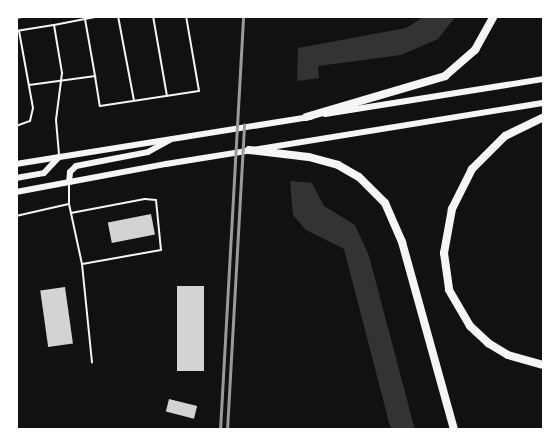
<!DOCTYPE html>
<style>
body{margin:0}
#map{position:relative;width:560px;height:446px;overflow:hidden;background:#111;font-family:"Golos Text",sans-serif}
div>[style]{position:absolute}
.water>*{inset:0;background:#333}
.building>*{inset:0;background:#d3d3d3;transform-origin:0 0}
.service>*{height:2px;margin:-1px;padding:0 1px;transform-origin:1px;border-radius:1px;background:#f5f5f5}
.secondary>*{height:6px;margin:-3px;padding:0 3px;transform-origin:3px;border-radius:3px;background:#f5f5f5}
.motorway>*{height:8px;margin:-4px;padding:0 4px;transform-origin:4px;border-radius:4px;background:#f5f5f5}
.rail>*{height:3px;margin:-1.5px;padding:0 1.5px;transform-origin:1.5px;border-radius:1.5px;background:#9a9a9a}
span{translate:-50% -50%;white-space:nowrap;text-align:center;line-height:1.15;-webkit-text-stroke:4px #fff;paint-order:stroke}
.frame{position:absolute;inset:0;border:18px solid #fff;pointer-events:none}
</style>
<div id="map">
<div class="water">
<div style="clip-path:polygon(425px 16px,456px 16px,438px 39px,401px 55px,318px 66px,319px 78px,297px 81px,298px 48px,406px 28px)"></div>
<div style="clip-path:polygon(290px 181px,312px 183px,324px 206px,355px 225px,369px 256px,415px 430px,391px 430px,344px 249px,306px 230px,293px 215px)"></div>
</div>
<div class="building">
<div style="clip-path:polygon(16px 16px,29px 16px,29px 17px,16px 19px)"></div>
<div style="left:151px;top:214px;width:21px;height:44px;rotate:79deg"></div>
<div style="left:177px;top:286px;width:27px;height:85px"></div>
<div style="left:65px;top:287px;width:57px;height:25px;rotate:82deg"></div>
<div style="left:169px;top:399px;width:29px;height:13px;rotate:14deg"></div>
</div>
<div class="service">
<div style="left:118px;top:16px;width:86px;rotate:79.3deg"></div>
<div style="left:153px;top:16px;width:81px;rotate:80.1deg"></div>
<div style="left:85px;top:19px;width:58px;rotate:80deg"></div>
<div style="left:54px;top:25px;width:47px;rotate:-11.1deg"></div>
<div style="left:16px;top:31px;width:38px;rotate:-9deg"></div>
<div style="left:54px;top:25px;width:49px;rotate:80.5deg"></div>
<div style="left:62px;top:73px;width:47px;rotate:97.3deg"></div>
<div style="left:56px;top:120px;width:34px;rotate:85deg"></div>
<div style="left:29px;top:85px;width:67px;rotate:-7.8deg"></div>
<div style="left:95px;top:76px;width:30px;rotate:81deg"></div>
<div style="left:100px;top:106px;width:100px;rotate:-8.6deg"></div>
<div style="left:199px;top:91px;width:76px;rotate:-99.8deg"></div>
<div style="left:16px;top:126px;width:15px;rotate:-20deg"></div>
<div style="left:30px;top:121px;width:13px;rotate:-77deg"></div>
<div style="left:33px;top:108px;width:78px;rotate:-100.3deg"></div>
<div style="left:69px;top:204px;width:61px;rotate:77.8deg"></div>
<div style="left:82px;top:264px;width:99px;rotate:84.2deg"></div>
<div style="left:71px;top:213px;width:75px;rotate:-10.7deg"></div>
<div style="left:145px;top:199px;width:11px;rotate:5deg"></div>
<div style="left:156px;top:200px;width:50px;rotate:84.3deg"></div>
<div style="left:161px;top:250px;width:80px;rotate:170deg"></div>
<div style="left:16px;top:216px;width:54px;rotate:-12.8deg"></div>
<div style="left:69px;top:204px;width:21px;rotate:-90deg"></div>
</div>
<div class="secondary">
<div style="left:325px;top:114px;width:222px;rotate:-9.1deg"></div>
<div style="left:16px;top:164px;width:299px;rotate:-9.1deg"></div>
<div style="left:16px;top:178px;width:28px;rotate:-10deg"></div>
<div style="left:44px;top:173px;width:22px;rotate:-47deg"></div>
<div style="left:69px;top:182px;width:10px;rotate:-84deg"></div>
<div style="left:70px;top:172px;width:8px;rotate:-45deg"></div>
<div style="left:76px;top:166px;width:73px;rotate:-11deg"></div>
<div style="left:148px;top:152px;width:25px;rotate:-29deg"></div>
<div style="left:16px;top:192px;width:153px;rotate:-10.6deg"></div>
<div style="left:166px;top:164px;width:383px;rotate:-9.2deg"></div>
</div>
<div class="motorway">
<div style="left:306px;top:117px;width:145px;rotate:-16.4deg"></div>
<div style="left:445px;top:76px;width:40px;rotate:-41deg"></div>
<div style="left:475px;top:50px;width:39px;rotate:-61deg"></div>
<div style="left:544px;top:117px;width:43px;rotate:154deg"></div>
<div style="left:505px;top:136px;width:47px;rotate:135deg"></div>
<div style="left:472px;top:169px;width:45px;rotate:116.6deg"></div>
<div style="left:452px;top:209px;width:45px;rotate:100.3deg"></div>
<div style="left:444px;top:253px;width:37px;rotate:82deg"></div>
<div style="left:449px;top:290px;width:42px;rotate:59.7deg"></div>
<div style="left:470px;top:326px;width:25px;rotate:43deg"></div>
<div style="left:488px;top:343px;width:23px;rotate:31deg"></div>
<div style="left:508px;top:355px;width:37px;rotate:16deg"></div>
<div style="left:249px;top:150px;width:60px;rotate:6.7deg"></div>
<div style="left:309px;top:157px;width:30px;rotate:15deg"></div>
<div style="left:338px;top:165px;width:24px;rotate:30deg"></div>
<div style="left:359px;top:177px;width:37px;rotate:45deg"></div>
<div style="left:385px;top:203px;width:43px;rotate:66.4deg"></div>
<div style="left:402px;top:242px;width:195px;rotate:74.5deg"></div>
</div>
<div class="rail">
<div style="left:220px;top:430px;width:415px;rotate:-86.8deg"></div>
<div style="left:227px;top:430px;width:306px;rotate:-86.8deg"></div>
</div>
<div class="frame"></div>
</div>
